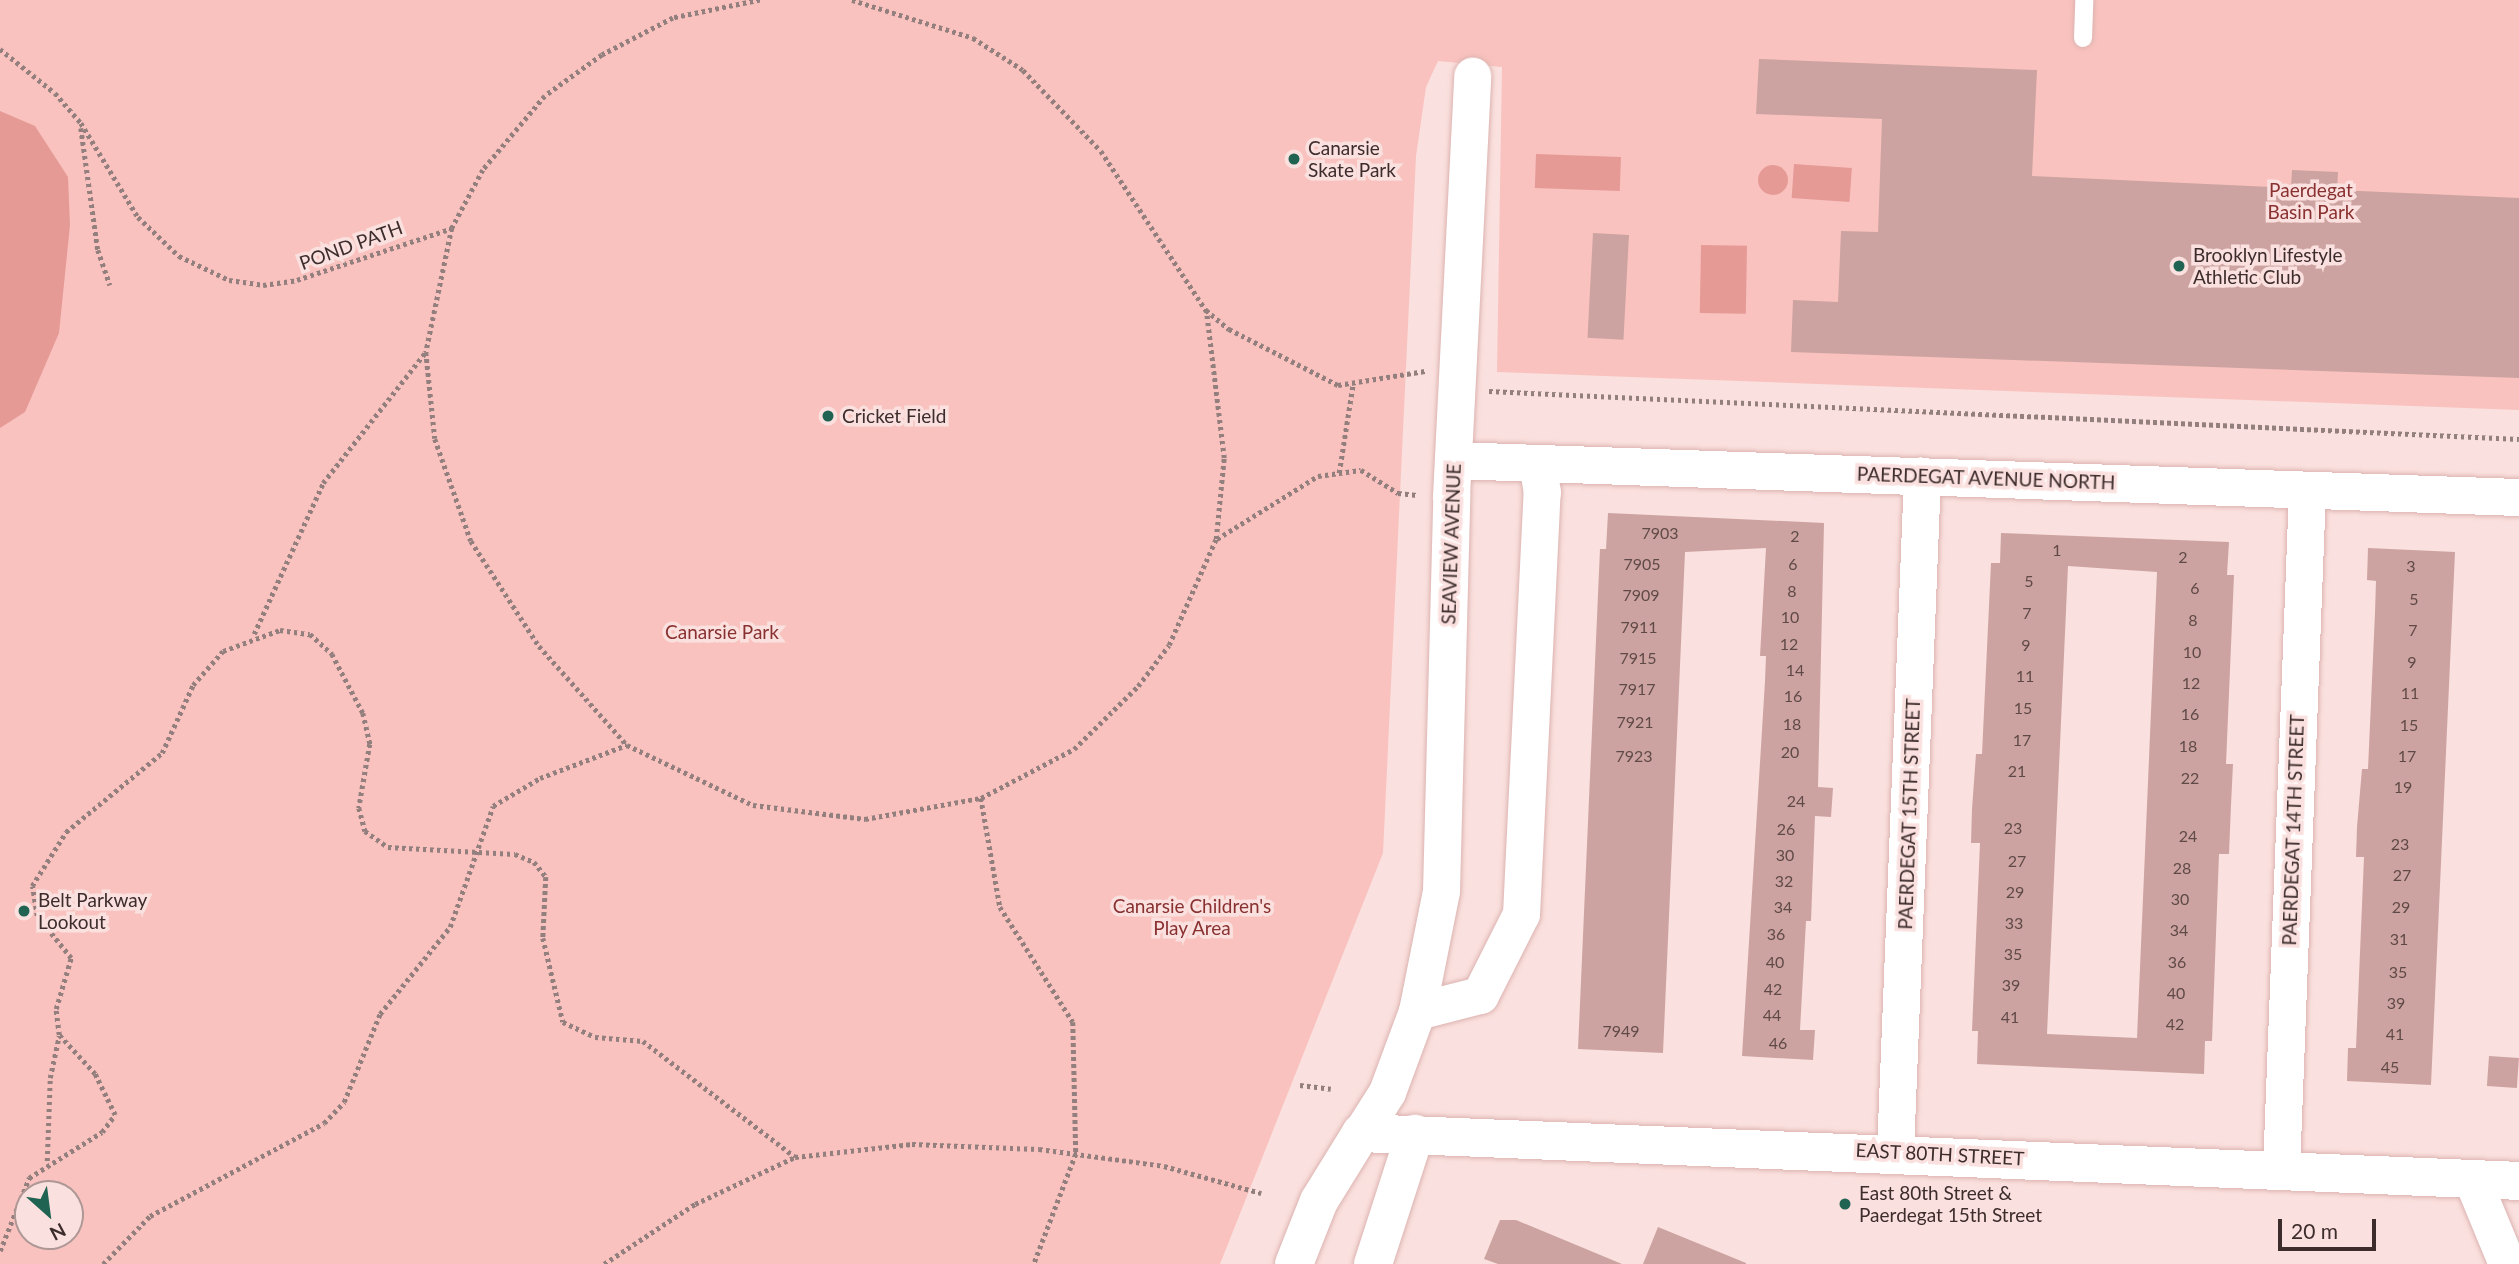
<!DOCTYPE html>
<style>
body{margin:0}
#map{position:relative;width:2519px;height:1264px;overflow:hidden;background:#fae0de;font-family:Lato,sans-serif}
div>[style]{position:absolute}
.green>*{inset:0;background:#f9c2be}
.water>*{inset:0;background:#e59a96;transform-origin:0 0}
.round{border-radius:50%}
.building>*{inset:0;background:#cca3a0;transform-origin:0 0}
.path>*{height:4.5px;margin-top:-2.25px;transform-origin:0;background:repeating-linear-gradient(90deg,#937f7d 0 3.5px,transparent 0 7px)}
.roads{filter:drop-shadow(0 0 2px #dcb3b0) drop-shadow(0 0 2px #dcb3b0)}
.lane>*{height:18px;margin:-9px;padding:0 9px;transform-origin:9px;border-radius:9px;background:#fff}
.street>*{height:37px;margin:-18.5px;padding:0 18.5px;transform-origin:18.5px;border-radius:18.5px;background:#fff}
.secondary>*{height:38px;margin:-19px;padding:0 19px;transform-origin:19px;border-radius:19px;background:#fff}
.dots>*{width:19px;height:19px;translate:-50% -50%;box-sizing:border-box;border:4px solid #fae0de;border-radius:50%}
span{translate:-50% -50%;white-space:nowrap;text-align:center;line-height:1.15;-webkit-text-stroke:7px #fae0de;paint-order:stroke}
.number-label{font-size:16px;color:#604a48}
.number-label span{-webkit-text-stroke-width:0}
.poi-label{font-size:19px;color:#3c2c2b}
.left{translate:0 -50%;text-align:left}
.park-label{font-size:19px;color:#893131}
.street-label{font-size:19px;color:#3c2c2b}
.north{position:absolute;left:14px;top:1180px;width:70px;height:70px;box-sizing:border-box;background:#fae0de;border:2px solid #ae9896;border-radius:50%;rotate:152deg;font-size:19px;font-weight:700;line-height:28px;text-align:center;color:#3c2c2b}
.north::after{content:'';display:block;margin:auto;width:24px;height:32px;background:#216352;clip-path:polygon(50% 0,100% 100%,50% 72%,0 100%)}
.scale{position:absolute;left:2278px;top:1219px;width:98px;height:32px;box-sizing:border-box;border:4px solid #3c2c2b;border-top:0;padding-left:9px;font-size:21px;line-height:24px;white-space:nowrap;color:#3c2c2b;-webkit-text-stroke:5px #fae0de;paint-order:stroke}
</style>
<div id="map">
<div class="green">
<div style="clip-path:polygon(evenodd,0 0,2519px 0,2519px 410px,1497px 372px,1502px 67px,1438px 61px,1426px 87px,1416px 156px,1383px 853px,1220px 1264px,0 1264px,0 0,28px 1194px,70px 1194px,70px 1236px,28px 1236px,28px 1194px)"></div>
</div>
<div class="water">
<div style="clip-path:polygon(0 111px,35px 126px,68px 177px,70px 225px,59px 333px,25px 412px,0 428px)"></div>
<div style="left:1536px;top:154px;width:85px;height:34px;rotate:2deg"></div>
<div style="left:1794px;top:164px;width:58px;height:34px;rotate:4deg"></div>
<div class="round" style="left:1758px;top:165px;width:30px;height:30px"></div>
<div style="left:1701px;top:245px;width:46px;height:68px;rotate:1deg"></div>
</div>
<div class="building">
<div style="clip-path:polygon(1759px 59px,2037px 70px,2032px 176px,2291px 188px,2292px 170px,2338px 172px,2337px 190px,2519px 198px,2519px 378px,1791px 352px,1793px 300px,1838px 302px,1841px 231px,1878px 232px,1882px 119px,1756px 114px)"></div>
<div style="left:1593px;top:233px;width:36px;height:105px;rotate:3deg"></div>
<div style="clip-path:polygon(1608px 513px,1824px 523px,1818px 787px,1833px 788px,1831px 817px,1815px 816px,1811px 921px,1806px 921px,1800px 1030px,1815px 1030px,1813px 1060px,1742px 1056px,1765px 681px,1766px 656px,1760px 656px,1766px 548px,1685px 552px,1663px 1053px,1578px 1049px,1600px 549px,1606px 549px)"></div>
<div style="clip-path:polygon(evenodd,2001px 533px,2229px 542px,2227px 575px,2234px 575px,2226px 764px,2233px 764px,2231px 805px,2229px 854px,2219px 854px,2212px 1041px,2205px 1041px,2204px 1074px,1977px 1064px,1978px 1031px,1972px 1031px,1980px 843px,1971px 843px,1972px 809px,1976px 754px,1982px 754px,1991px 563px,2000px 563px,2001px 533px,2068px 566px,2157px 572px,2137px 1038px,2047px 1034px,2068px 566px)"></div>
<div style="clip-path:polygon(2368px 548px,2455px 552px,2431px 1085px,2347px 1081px,2348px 1048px,2356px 1048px,2364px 857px,2356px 857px,2357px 827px,2362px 769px,2368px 769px,2375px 613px,2376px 581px,2367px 580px)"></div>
<div style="left:2489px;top:1056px;width:30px;height:30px;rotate:4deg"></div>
<div style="clip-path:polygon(1500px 1220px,1516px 1220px,1622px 1264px,1498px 1264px,1484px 1259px)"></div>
<div style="clip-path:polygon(1658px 1227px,1746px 1263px,1746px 1264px,1643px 1264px)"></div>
</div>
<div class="path">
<div style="left:760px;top:0;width:89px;rotate:168.3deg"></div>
<div style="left:673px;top:18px;width:80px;rotate:152.5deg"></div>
<div style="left:602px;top:55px;width:70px;rotate:144.3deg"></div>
<div style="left:545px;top:96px;width:97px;rotate:130deg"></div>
<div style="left:483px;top:170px;width:66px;rotate:118.1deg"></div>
<div style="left:452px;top:228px;width:127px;rotate:101.8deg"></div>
<div style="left:426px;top:352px;width:87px;rotate:84.1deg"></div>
<div style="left:435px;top:439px;width:108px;rotate:70.6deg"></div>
<div style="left:471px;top:541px;width:125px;rotate:57.1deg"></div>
<div style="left:539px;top:646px;width:132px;rotate:48.4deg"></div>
<div style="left:627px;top:745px;width:140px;rotate:25.5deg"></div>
<div style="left:753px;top:805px;width:113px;rotate:7.1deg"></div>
<div style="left:865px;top:819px;width:118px;rotate:-10.3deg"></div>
<div style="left:981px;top:798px;width:105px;rotate:-27.8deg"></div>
<div style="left:1074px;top:749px;width:90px;rotate:-44.5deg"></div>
<div style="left:1138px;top:686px;width:51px;rotate:-52.9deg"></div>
<div style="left:1169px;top:645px;width:116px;rotate:-66.1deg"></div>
<div style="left:1216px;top:539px;width:81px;rotate:-84.4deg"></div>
<div style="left:1224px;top:458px;width:149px;rotate:-96.9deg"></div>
<div style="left:852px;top:0;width:127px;rotate:17.4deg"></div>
<div style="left:973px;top:38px;width:59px;rotate:32.6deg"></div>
<div style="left:1023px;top:70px;width:112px;rotate:46.1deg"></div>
<div style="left:1101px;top:151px;width:191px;rotate:56.6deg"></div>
<div style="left:1206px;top:310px;width:30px;rotate:40deg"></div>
<div style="left:1229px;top:329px;width:123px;rotate:27.2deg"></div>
<div style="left:1338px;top:385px;width:88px;rotate:-9.1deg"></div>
<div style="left:0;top:49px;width:70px;rotate:38.7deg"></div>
<div style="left:55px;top:93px;width:40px;rotate:49deg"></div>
<div style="left:81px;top:123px;width:110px;rotate:58.8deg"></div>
<div style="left:138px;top:217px;width:57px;rotate:43.6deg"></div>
<div style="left:179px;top:256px;width:55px;rotate:25.6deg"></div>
<div style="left:229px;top:280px;width:34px;rotate:8deg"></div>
<div style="left:263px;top:285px;width:34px;rotate:-8deg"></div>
<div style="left:297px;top:280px;width:163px;rotate:-18.5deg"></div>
<div style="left:81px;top:128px;width:123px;rotate:82.1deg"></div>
<div style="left:98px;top:250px;width:37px;rotate:71deg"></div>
<div style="left:1489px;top:391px;width:1031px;rotate:2.67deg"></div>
<div style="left:1339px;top:473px;width:90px;rotate:-81.1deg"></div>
<div style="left:1217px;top:539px;width:119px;rotate:-32deg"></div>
<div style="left:1318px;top:476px;width:43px;rotate:-7.9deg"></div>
<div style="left:1361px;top:470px;width:44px;rotate:31.9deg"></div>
<div style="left:1398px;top:493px;width:19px;rotate:6deg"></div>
<div style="left:254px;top:634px;width:166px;rotate:-65.4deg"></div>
<div style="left:323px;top:483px;width:165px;rotate:-51.9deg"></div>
<div style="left:981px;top:798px;width:111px;rotate:80.1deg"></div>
<div style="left:1000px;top:907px;width:136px;rotate:57.6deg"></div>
<div style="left:1073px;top:1022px;width:132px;rotate:88.7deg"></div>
<div style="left:1076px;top:1154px;width:118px;rotate:110.9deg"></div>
<div style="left:1300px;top:1085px;width:31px;rotate:7deg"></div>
<div style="left:47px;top:1161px;width:83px;rotate:-87.9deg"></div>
<div style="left:50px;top:1078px;width:43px;rotate:-77.9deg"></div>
<div style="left:0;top:1251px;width:79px;rotate:-68.3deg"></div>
<div style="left:29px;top:1178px;width:86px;rotate:-32.2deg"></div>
<div style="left:102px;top:1132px;width:21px;rotate:-53deg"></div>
<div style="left:115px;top:1115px;width:46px;rotate:-116deg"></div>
<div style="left:95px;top:1074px;width:53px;rotate:-132.7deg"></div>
<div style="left:59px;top:1035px;width:26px;rotate:-97deg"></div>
<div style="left:56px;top:1009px;width:53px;rotate:-73.6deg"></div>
<div style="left:71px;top:958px;width:54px;rotate:-129deg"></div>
<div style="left:37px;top:916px;width:30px;rotate:-99deg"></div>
<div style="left:32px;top:886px;width:64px;rotate:-57.8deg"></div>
<div style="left:66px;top:832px;width:124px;rotate:-39.5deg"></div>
<div style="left:162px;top:753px;width:75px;rotate:-65.5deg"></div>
<div style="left:193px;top:685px;width:45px;rotate:-48.6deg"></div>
<div style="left:223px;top:651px;width:61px;rotate:-20.2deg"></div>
<div style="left:280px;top:630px;width:30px;rotate:8deg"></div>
<div style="left:310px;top:634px;width:30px;rotate:42deg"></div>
<div style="left:332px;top:654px;width:67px;rotate:62.3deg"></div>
<div style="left:363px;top:713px;width:32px;rotate:77deg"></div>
<div style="left:370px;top:744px;width:65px;rotate:99.8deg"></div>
<div style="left:359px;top:808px;width:24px;rotate:75deg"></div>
<div style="left:365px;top:831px;width:28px;rotate:35deg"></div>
<div style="left:388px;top:847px;width:127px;rotate:3.2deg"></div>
<div style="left:515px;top:854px;width:21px;rotate:23deg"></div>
<div style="left:534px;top:862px;width:19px;rotate:51deg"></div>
<div style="left:546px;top:877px;width:61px;rotate:92.8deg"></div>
<div style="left:543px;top:938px;width:86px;rotate:76.6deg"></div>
<div style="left:563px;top:1022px;width:35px;rotate:25deg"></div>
<div style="left:595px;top:1037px;width:48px;rotate:4.8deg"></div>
<div style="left:643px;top:1041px;width:191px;rotate:37.3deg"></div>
<div style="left:795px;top:1157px;width:118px;rotate:-6.3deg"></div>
<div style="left:912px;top:1144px;width:127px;rotate:2.3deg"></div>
<div style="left:1039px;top:1149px;width:126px;rotate:7.7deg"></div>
<div style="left:1164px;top:1166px;width:101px;rotate:15.6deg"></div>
<div style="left:103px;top:1264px;width:67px;rotate:-45.6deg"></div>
<div style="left:150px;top:1216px;width:197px;rotate:-28.1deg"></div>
<div style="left:324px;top:1123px;width:29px;rotate:-46deg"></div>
<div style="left:344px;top:1102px;width:95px;rotate:-67.8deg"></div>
<div style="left:380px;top:1014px;width:112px;rotate:-51.2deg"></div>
<div style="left:450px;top:927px;width:128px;rotate:-70.4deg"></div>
<div style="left:493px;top:806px;width:55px;rotate:-30.8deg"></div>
<div style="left:540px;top:778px;width:93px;rotate:-20.8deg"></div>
<div style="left:604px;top:1264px;width:109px;rotate:-33.4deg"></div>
<div style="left:695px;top:1204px;width:110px;rotate:-25.2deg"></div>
</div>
<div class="roads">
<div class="lane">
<div style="left:2083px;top:38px;width:38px;rotate:-88deg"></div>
</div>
<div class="street">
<div style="left:1453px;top:460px;width:1067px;rotate:1.99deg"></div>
<div style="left:1417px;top:1011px;width:65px;rotate:-14.3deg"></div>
<div style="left:1480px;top:995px;width:91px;rotate:-63.2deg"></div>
<div style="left:1521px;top:914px;width:423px;rotate:-87.2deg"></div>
<div style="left:1542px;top:492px;width:29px;rotate:-100deg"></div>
<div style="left:1361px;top:1133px;width:49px;rotate:-57.6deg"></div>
<div style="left:1387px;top:1092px;width:86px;rotate:-69.7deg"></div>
<div style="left:1417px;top:1011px;width:122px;rotate:-78.7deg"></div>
<div style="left:1441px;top:891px;width:395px;rotate:-88.5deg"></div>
<div style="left:1451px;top:496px;width:421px;rotate:-87.1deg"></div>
<div style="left:1895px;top:1151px;width:676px;rotate:-87.71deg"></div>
<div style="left:2281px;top:1170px;width:680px;rotate:-87.81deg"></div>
<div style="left:2472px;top:1179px;width:92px;rotate:67.6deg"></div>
</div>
<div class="secondary">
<div style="left:1294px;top:1264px;width:68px;rotate:-68.4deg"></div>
<div style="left:1319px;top:1201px;width:80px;rotate:-58.3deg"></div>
<div style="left:1361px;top:1133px;width:1159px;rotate:2.37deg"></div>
<div style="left:1373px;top:1264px;width:137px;rotate:-72.1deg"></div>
</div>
</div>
<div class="dots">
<div style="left:1294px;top:159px;background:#216352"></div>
<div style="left:2179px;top:266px;background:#216352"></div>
<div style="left:828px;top:416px;background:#216352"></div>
<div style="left:24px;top:911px;background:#216352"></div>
<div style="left:1845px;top:1204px;background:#216352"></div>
</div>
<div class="number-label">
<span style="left:1660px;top:533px">7903</span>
<span style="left:1795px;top:536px">2</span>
<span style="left:2057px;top:550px">1</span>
<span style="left:2183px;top:557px">2</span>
<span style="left:1642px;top:564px">7905</span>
<span style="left:1793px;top:564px">6</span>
<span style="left:2411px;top:566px">3</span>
<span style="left:2029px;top:581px">5</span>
<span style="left:2195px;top:588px">6</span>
<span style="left:1792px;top:591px">8</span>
<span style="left:1641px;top:595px">7909</span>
<span style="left:2414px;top:599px">5</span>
<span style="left:2027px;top:613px">7</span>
<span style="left:1790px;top:617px">10</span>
<span style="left:2193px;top:620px">8</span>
<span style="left:1639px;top:627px">7911</span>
<span style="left:2413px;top:630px">7</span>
<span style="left:1789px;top:644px">12</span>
<span style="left:2026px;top:645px">9</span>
<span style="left:2192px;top:652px">10</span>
<span style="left:1638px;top:658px">7915</span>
<span style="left:2412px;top:662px">9</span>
<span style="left:1795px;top:670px">14</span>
<span style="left:2025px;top:676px">11</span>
<span style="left:2191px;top:683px">12</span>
<span style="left:1637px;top:689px">7917</span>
<span style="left:2410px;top:693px">11</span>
<span style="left:1793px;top:696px">16</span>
<span style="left:2023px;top:708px">15</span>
<span style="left:2190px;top:714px">16</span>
<span style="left:1635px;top:722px">7921</span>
<span style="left:1792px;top:724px">18</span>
<span style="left:2409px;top:725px">15</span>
<span style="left:2022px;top:740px">17</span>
<span style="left:2188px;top:746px">18</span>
<span style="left:1790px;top:752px">20</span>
<span style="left:1634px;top:756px">7923</span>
<span style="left:2407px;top:756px">17</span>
<span style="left:2017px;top:771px">21</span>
<span style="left:2190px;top:778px">22</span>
<span style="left:2403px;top:787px">19</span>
<span style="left:1796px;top:801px">24</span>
<span style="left:2013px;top:828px">23</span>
<span style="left:1786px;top:829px">26</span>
<span style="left:2188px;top:836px">24</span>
<span style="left:2400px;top:844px">23</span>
<span style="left:1785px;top:855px">30</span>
<span style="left:2017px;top:861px">27</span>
<span style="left:2182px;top:868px">28</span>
<span style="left:2402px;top:875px">27</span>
<span style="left:1784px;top:881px">32</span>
<span style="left:2015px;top:892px">29</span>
<span style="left:2180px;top:899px">30</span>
<span style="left:1783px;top:907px">34</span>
<span style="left:2401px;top:907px">29</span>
<span style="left:2014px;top:923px">33</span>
<span style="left:2179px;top:930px">34</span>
<span style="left:1776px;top:934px">36</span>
<span style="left:2399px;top:939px">31</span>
<span style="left:2013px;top:954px">35</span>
<span style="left:1775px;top:962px">40</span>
<span style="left:2177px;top:962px">36</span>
<span style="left:2398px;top:972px">35</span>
<span style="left:2011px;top:985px">39</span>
<span style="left:1773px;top:989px">42</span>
<span style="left:2176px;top:993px">40</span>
<span style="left:2396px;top:1003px">39</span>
<span style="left:1772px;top:1015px">44</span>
<span style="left:2010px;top:1017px">41</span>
<span style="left:2175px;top:1024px">42</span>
<span style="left:1621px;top:1031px">7949</span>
<span style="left:2395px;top:1034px">41</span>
<span style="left:1778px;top:1043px">46</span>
<span style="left:2390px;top:1067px">45</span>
</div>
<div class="poi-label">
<span class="left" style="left:1308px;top:159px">Canarsie<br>Skate Park</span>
<span class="left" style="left:2193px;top:266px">Brooklyn Lifestyle<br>Athletic Club</span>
<span class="left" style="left:842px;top:416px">Cricket Field</span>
<span class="left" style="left:38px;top:911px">Belt Parkway<br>Lookout</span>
<span class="left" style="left:1859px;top:1204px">East 80th Street &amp;<br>Paerdegat 15th Street</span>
</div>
<div class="park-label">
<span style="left:2311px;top:201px">Paerdegat<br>Basin Park</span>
<span style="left:722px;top:632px">Canarsie Park</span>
<span style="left:1192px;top:917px">Canarsie Children's<br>Play Area</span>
</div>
<div class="street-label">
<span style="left:351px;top:245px;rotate:-20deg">POND PATH</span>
<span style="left:1986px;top:478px;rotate:2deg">PAERDEGAT AVENUE NORTH</span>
<span style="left:1451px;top:544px;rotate:-88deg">SEAVIEW AVENUE</span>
<span style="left:1909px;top:814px;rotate:-88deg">PAERDEGAT 15TH STREET</span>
<span style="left:2293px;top:830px;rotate:-88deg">PAERDEGAT 14TH STREET</span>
<span style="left:1940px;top:1154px;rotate:3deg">EAST 80TH STREET</span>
</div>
<div class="north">N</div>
<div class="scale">20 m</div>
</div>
